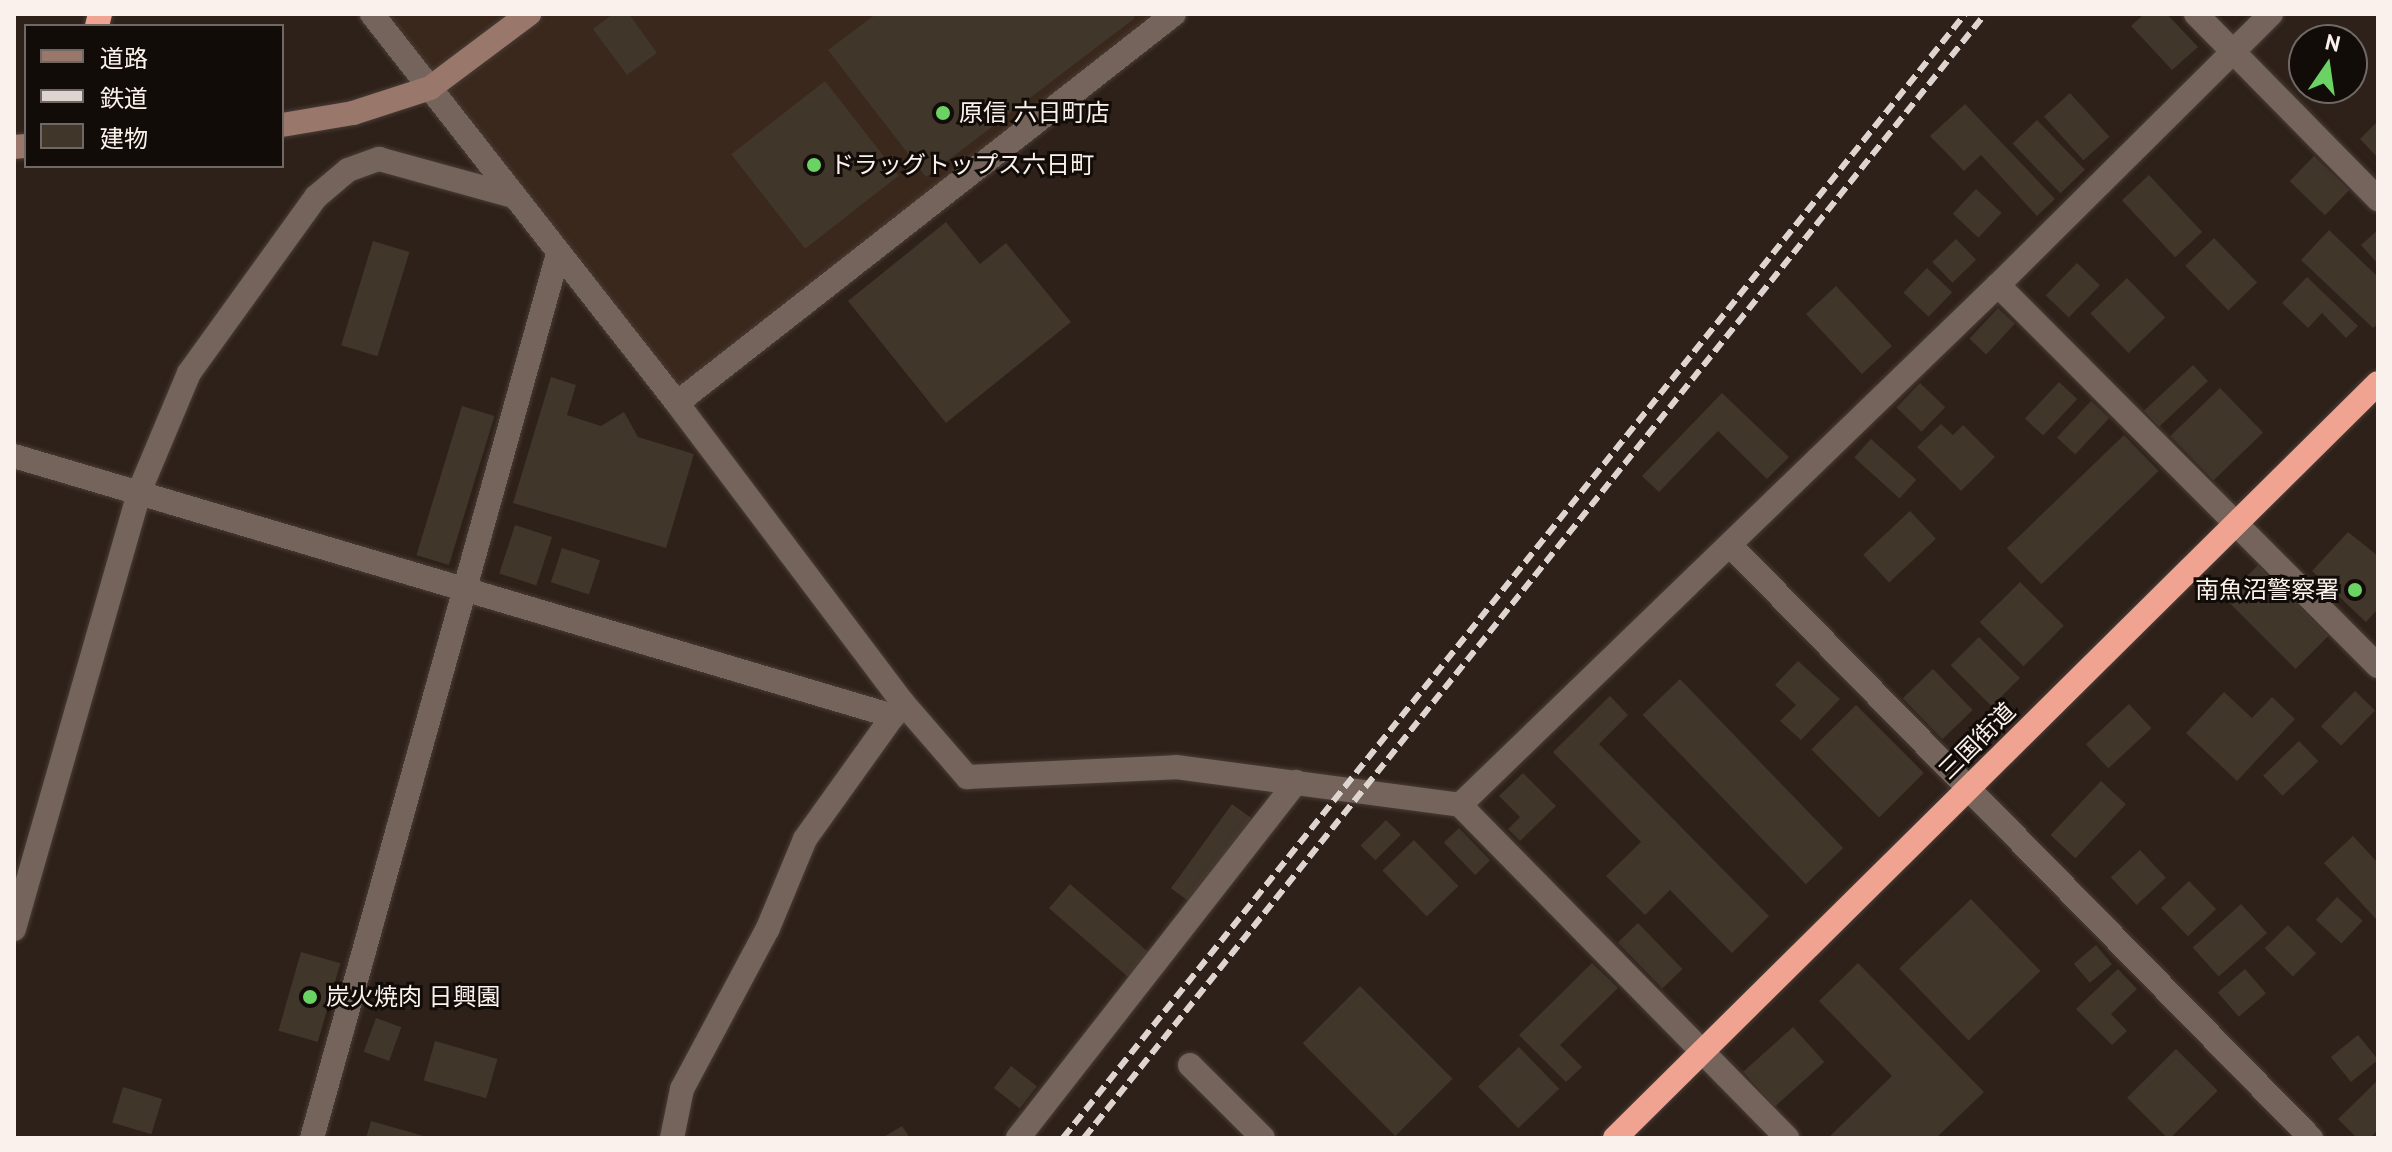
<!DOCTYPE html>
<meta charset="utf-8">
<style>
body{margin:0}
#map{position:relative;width:2392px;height:1152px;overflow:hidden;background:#2e2119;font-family:"PT Sans","Noto Sans JP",sans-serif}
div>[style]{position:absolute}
.built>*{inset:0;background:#3b281c}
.building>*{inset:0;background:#41362a;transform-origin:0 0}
.roads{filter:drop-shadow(0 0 2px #483d37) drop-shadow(0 0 2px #483d37)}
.street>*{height:24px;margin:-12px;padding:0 12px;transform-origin:12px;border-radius:12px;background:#74645b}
.secondary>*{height:24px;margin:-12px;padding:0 12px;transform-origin:12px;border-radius:12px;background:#99776b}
.highway>*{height:24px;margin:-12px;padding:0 12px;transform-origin:12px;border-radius:12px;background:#efa390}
.rail>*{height:6px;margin-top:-3px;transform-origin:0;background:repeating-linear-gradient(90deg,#dfd5d0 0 12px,transparent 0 18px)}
.dots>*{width:22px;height:22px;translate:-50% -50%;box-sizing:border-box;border:4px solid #120c09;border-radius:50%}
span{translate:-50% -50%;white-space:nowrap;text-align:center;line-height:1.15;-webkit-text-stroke:6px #120c09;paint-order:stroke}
.poi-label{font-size:24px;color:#fbf1ec}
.left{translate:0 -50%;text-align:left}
.right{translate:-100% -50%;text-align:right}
.street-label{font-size:24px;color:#fbf1ec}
.frame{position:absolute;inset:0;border:16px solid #fbf1ec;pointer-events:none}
.legend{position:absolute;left:24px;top:24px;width:260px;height:144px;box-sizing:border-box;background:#120c09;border:2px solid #6f6864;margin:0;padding:10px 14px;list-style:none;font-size:24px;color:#fbf1ec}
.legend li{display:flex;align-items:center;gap:16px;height:40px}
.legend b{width:40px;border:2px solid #6f6864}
.north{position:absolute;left:2288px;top:24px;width:80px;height:80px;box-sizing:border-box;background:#120c09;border:2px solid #6f6864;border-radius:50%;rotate:13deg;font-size:22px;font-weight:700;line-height:32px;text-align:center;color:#fbf1ec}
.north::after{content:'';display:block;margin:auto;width:28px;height:36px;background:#6ad364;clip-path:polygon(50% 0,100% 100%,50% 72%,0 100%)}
</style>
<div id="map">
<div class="built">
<div style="clip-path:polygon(372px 14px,1174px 14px,677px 403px)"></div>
</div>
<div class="building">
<div style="clip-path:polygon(613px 14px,629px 14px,657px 53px,627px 75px,593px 29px)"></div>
<div style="clip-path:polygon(876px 14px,1132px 14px,1135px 18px,926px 177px,828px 50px)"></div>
<div style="clip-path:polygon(2144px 14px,2167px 14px,2198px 47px,2172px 70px,2131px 26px)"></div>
<div style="left:825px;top:81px;width:120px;height:119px;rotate:52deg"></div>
<div style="left:2070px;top:93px;width:59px;height:35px;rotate:48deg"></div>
<div style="clip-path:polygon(1965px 104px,2055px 199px,2037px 216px,1981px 155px,1964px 171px,1930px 136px)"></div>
<div style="left:2037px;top:120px;width:69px;height:34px;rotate:46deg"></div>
<div style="clip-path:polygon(2378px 121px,2378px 158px,2360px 139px)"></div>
<div style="left:2314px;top:156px;width:49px;height:35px;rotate:44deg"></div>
<div style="left:2149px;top:175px;width:78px;height:37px;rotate:47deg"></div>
<div style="left:1976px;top:189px;width:35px;height:34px;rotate:43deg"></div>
<div style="clip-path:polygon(946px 222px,980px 264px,1006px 243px,1071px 322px,946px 423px,848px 301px)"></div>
<div style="clip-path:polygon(2329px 230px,2378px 277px,2378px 324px,2373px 328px,2301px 260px)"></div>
<div style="clip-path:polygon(2378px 230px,2378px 264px,2361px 245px)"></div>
<div style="left:2214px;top:238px;width:62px;height:40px;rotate:46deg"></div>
<div style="left:1956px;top:239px;width:29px;height:33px;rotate:46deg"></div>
<div style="left:373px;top:241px;width:38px;height:109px;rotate:17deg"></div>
<div style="left:2077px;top:263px;width:32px;height:45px;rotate:44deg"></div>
<div style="left:1927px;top:268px;width:35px;height:34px;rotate:44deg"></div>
<div style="clip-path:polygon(2307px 277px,2358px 326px,2346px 338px,2322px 313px,2308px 328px,2282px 303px)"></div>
<div style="left:2127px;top:278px;width:55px;height:51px;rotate:46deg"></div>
<div style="left:1836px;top:286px;width:82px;height:41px;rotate:47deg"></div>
<div style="left:1998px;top:308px;width:23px;height:42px;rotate:43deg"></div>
<div style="left:2193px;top:365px;width:22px;height:67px;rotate:47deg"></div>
<div style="clip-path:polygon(551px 377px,576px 385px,567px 415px,601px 426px,624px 412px,638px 437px,694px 454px,666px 548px,513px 503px)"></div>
<div style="left:2059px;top:382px;width:25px;height:50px;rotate:43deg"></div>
<div style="left:1920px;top:383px;width:35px;height:34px;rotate:44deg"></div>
<div style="left:2220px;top:388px;width:62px;height:69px;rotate:46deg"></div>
<div style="clip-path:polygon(1722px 393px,1789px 457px,1767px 479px,1718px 431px,1659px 492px,1642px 476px)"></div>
<div style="left:2091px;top:401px;width:25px;height:50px;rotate:43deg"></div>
<div style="left:462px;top:406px;width:34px;height:156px;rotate:17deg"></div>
<div style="clip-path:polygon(1941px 424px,1953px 435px,1963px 425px,1995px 457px,1961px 491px,1917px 447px)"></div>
<div style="left:2124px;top:435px;width:50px;height:163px;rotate:46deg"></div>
<div style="left:1871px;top:439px;width:61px;height:25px;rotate:42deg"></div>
<div style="left:1910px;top:511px;width:38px;height:64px;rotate:47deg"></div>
<div style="left:515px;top:525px;width:39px;height:51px;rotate:18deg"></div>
<div style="clip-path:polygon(2348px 532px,2378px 556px,2378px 609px,2366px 622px,2312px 571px)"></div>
<div style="left:562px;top:548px;width:40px;height:36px;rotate:18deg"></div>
<div style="left:2258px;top:565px;width:100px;height:47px;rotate:45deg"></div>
<div style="left:2020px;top:582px;width:62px;height:57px;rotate:45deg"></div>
<div style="left:1979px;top:637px;width:58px;height:40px;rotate:45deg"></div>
<div style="clip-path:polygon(1798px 661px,1840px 699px,1801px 740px,1780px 721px,1796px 705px,1775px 685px)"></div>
<div style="left:1933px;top:669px;width:57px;height:42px;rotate:46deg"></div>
<div style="left:1680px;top:679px;width:235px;height:52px;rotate:46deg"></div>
<div style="left:2355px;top:691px;width:28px;height:49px;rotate:44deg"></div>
<div style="clip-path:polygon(2224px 692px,2252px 718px,2272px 697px,2295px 719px,2237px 781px,2186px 733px)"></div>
<div style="clip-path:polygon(1610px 696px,1628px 715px,1599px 744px,1769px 916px,1732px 953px,1670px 890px,1645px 915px,1606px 876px,1641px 842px,1553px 752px)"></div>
<div style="left:2129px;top:704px;width:33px;height:59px;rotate:47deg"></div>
<div style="left:1856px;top:705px;width:96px;height:63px;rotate:45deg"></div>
<div style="left:2299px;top:741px;width:28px;height:50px;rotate:46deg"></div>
<div style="clip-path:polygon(1523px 773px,1556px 806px,1520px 841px,1508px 829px,1520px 817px,1499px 796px)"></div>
<div style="left:2101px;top:781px;width:34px;height:74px;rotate:43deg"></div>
<div style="left:1232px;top:804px;width:32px;height:104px;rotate:36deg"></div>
<div style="left:1386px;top:820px;width:21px;height:36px;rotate:45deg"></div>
<div style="left:1459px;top:828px;width:45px;height:21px;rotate:46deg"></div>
<div style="clip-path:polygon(2353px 836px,2378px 863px,2376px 919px,2324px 863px)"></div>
<div style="left:1414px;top:840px;width:64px;height:44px;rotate:46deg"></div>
<div style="left:2140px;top:850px;width:38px;height:40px;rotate:47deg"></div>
<div style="left:2189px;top:881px;width:39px;height:39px;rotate:46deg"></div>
<div style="left:1070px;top:884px;width:106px;height:32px;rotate:41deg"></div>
<div style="left:2337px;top:897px;width:35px;height:31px;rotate:43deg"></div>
<div style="left:1971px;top:899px;width:100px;height:100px;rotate:46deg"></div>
<div style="left:2241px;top:904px;width:39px;height:65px;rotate:48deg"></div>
<div style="left:1638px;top:923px;width:64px;height:28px;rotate:46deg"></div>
<div style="left:2288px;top:925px;width:40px;height:33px;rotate:45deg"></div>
<div style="left:2096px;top:945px;width:25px;height:29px;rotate:50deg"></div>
<div style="left:301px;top:952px;width:41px;height:82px;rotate:16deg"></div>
<div style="clip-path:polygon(1592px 963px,1618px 988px,1560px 1045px,1582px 1067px,1566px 1082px,1519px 1035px)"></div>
<div style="clip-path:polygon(1858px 963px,1984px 1092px,1936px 1138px,1828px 1138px,1892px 1076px,1819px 1001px)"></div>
<div style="clip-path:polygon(2118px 969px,2137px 989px,2111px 1014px,2127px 1031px,2112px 1045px,2076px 1009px)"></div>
<div style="left:2245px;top:969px;width:32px;height:36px;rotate:49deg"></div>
<div style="left:1360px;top:986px;width:131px;height:81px;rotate:45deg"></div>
<div style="left:376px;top:1018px;width:27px;height:36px;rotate:20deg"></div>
<div style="left:1793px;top:1027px;width:47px;height:67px;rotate:48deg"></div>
<div style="left:2358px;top:1035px;width:32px;height:35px;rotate:51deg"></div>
<div style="left:435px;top:1041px;width:65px;height:41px;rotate:16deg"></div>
<div style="left:1519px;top:1047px;width:58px;height:57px;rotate:46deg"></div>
<div style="left:2176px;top:1049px;width:59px;height:69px;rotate:45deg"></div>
<div style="left:1011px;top:1066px;width:33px;height:28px;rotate:38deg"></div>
<div style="clip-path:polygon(2378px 1080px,2378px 1130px,2370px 1138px,2357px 1138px,2338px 1119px)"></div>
<div style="left:123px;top:1087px;width:41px;height:37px;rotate:17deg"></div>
<div style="clip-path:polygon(371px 1121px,427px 1137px,427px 1138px,366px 1138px)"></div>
<div style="clip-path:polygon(902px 1126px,910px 1138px,882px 1138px)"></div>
</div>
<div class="roads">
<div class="street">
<div style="left:372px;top:14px;width:494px;rotate:51.9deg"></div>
<div style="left:677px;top:403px;width:376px;rotate:53deg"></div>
<div style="left:903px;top:703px;width:98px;rotate:49.1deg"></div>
<div style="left:967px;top:777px;width:209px;rotate:-2.7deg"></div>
<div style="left:1176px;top:767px;width:287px;rotate:7.6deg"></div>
<div style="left:1460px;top:805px;width:467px;rotate:45.5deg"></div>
<div style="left:2196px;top:14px;width:260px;rotate:45.5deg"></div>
<div style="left:2271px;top:14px;width:385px;rotate:135.2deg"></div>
<div style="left:1998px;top:285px;width:538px;rotate:45.08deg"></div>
<div style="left:677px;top:403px;width:631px;rotate:-38.05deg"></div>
<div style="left:14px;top:456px;width:917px;rotate:16.48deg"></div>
<div style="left:1731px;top:546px;width:829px;rotate:45.59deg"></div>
<div style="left:1460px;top:805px;width:748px;rotate:-44.03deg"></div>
<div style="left:14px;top:929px;width:455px;rotate:-74deg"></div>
<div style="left:139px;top:492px;width:129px;rotate:-67.2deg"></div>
<div style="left:189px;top:373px;width:217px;rotate:-54.2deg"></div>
<div style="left:316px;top:197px;width:42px;rotate:-40.2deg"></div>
<div style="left:348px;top:170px;width:33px;rotate:-20deg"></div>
<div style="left:379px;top:159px;width:136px;rotate:15.4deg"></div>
<div style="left:1190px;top:1065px;width:103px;rotate:45deg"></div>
<div style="left:312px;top:1138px;width:918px;rotate:-74.45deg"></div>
<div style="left:672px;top:1138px;width:50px;rotate:-78.5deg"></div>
<div style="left:682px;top:1089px;width:183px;rotate:-61.9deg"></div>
<div style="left:768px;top:928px;width:96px;rotate:-67.4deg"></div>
<div style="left:805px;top:839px;width:165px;rotate:-54.4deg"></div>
<div style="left:1018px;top:1138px;width:452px;rotate:-52deg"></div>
</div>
<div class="secondary">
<div style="left:282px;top:125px;width:72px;rotate:-9.6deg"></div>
<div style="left:353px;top:113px;width:81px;rotate:-18deg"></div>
<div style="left:430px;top:88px;width:124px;rotate:-36.8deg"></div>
<div style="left:14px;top:147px;width:12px;rotate:-5deg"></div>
</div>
<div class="highway">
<div style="left:97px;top:26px;width:12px;rotate:-76deg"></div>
<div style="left:1615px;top:1138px;width:1073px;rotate:-44.7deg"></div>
</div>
</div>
<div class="rail">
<div style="left:1063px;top:1138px;width:1441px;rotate:-51.25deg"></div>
<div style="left:1084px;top:1138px;width:1441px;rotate:-51.28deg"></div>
</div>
<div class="dots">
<div style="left:943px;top:113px;background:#6ad364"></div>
<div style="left:814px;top:165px;background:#6ad364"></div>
<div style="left:2355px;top:590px;background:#6ad364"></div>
<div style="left:310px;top:997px;background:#6ad364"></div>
</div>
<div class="poi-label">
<span class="left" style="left:959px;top:113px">原信 六日町店</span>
<span class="left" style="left:830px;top:165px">ドラッグトップス六日町</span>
<span class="right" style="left:2339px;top:590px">南魚沼警察署</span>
<span class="left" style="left:326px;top:997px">炭火焼肉 日興園</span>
</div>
<div class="street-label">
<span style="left:1977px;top:741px;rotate:-45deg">三国街道</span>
</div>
<div class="frame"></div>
<ul class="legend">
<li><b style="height:10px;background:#99776b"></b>道路</li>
<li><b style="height:10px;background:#dfd5d0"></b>鉄道</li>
<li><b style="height:22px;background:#41362a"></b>建物</li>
</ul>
<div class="north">N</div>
</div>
